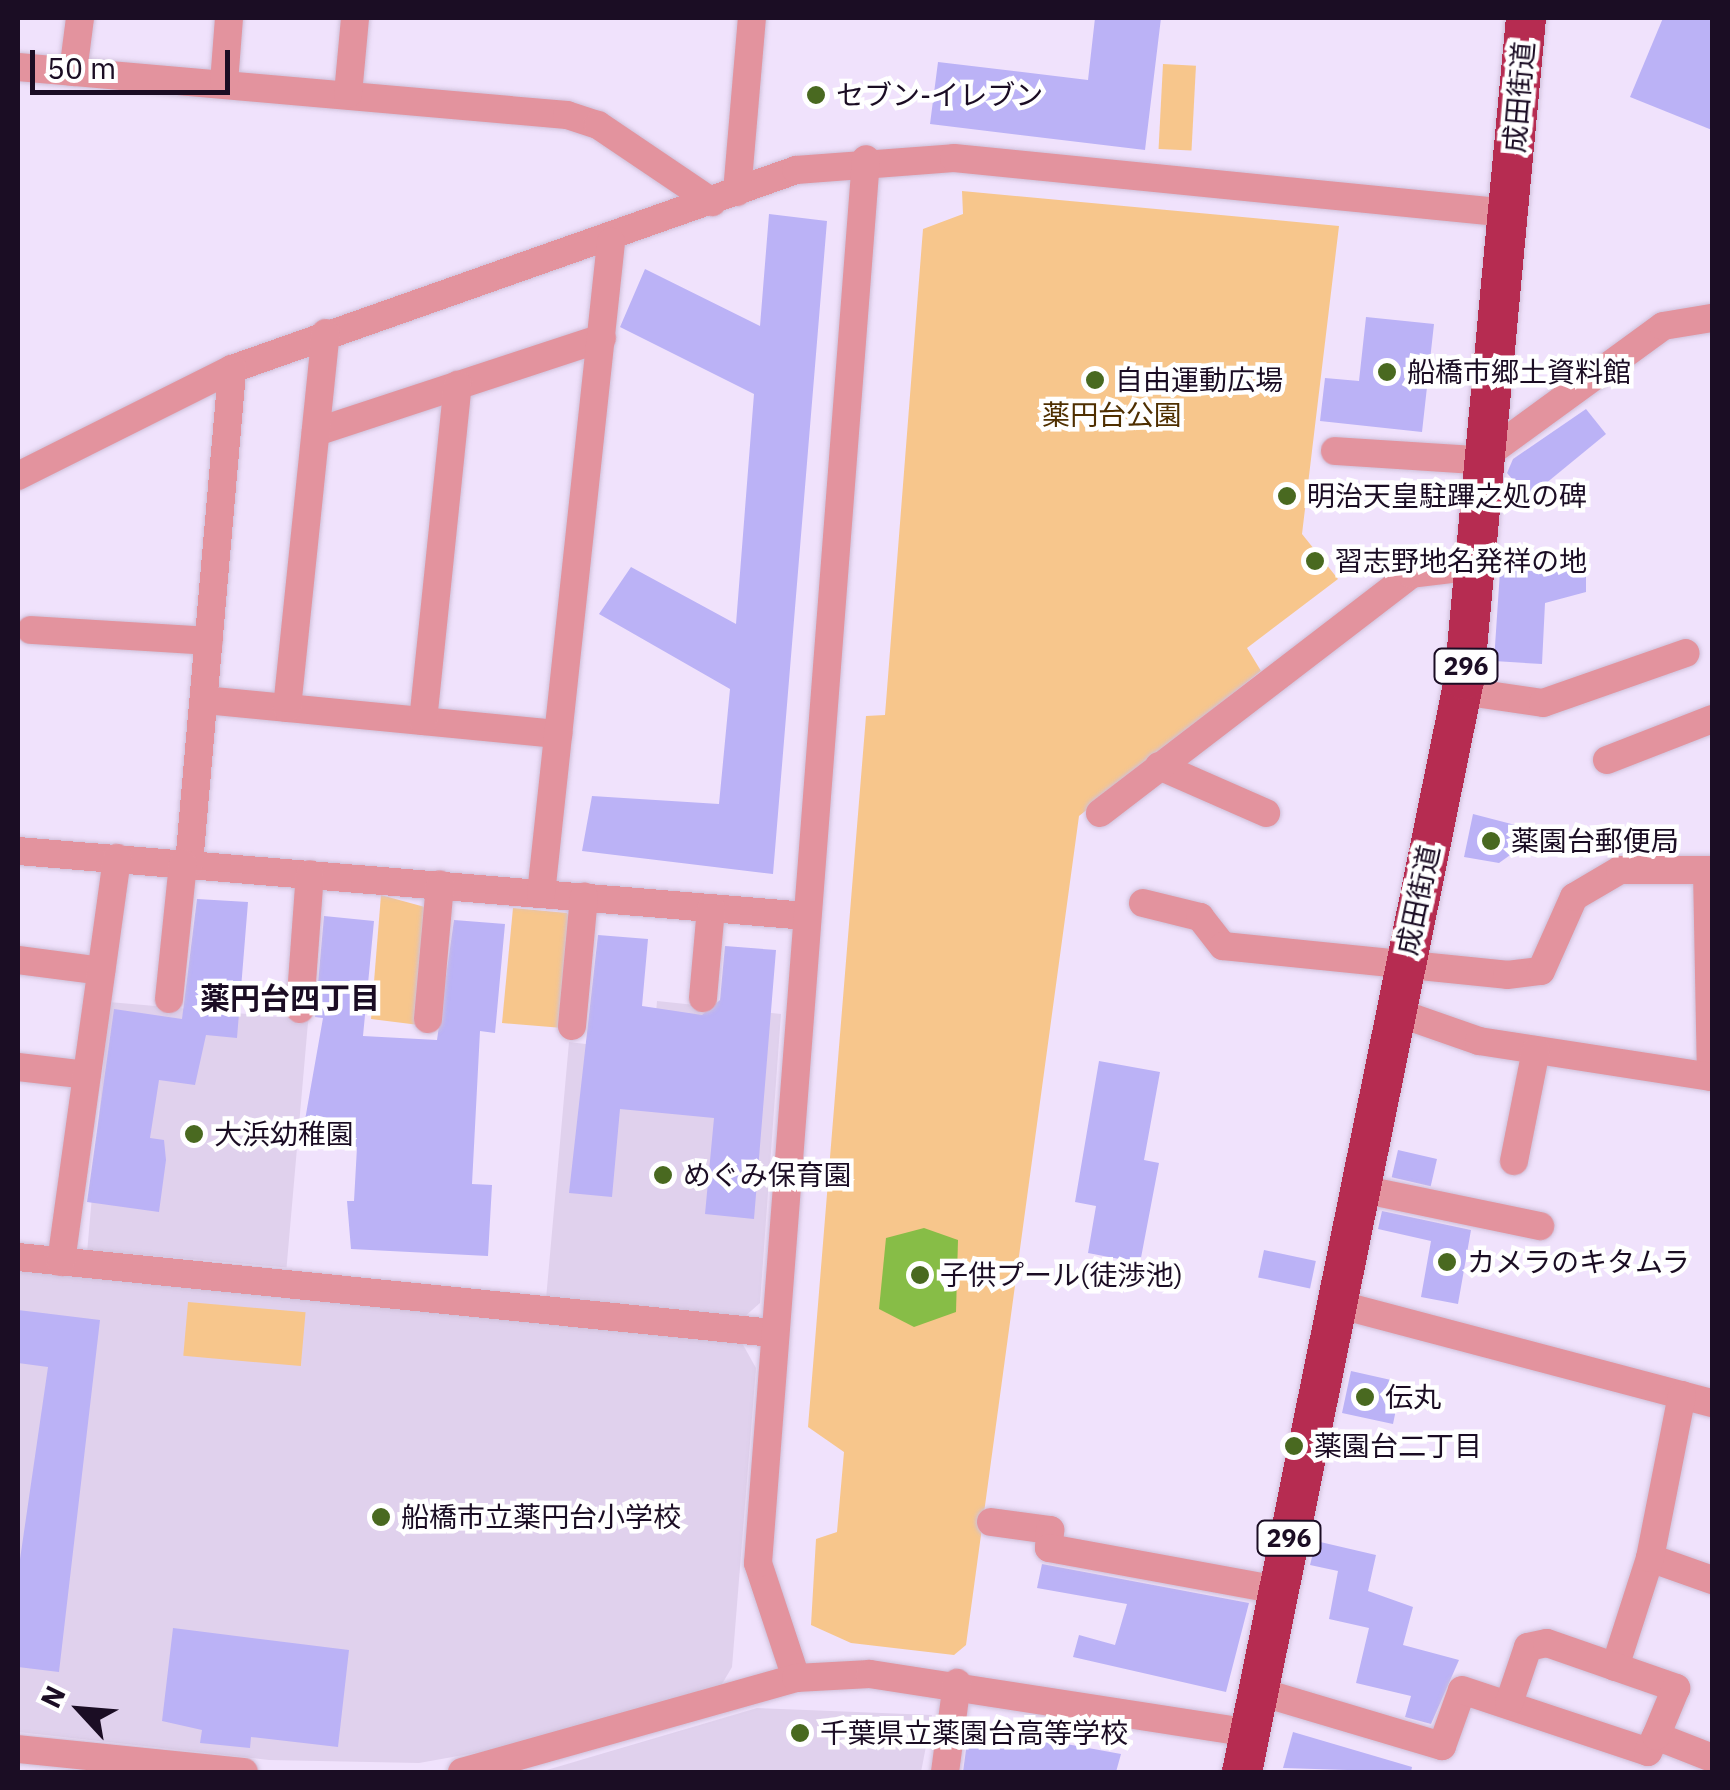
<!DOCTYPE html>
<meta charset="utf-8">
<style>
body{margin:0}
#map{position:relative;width:1730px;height:1790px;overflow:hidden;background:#f0e2fc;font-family:"IBM Plex Sans","Noto Sans JP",sans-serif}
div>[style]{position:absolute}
.built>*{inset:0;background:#e0d1ed;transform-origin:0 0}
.green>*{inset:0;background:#f7c68c;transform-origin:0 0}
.water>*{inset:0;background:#87bd47}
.building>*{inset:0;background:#bbb2f6;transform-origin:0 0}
.roads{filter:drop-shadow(0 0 2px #cec0d9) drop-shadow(0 0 2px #cec0d9)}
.minor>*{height:28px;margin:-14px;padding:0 14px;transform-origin:14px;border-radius:14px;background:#e3939e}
.highway>*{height:40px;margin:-20px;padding:0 20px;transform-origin:20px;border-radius:20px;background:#b62c51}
.dots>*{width:28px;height:28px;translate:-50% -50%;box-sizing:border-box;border:5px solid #fff;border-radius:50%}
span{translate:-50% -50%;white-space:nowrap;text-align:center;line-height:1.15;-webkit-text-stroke:9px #fff;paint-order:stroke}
.shield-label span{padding:2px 8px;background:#fff;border:2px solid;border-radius:8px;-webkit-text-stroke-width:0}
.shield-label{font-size:25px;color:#1b0d24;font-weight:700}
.poi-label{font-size:28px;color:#1b0d24}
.left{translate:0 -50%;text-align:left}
.street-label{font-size:28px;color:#1b0d24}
.park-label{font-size:28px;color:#4f2f00}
.neighbourhood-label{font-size:30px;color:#1b0d24;font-weight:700}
.frame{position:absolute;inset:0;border:20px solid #1b0d24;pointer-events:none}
.north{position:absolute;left:30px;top:1660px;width:100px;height:100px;-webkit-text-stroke:8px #fff;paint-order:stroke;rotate:296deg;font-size:28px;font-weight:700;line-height:40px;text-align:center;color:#1b0d24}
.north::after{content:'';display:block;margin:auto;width:35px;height:45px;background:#1b0d24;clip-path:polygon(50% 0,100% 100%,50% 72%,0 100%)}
.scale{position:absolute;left:30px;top:50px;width:200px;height:45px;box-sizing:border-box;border:5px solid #1b0d24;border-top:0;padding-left:12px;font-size:30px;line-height:35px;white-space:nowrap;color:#1b0d24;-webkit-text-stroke:8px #fff;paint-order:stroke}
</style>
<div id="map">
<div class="built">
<div style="clip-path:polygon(657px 1001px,781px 1014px,760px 1303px,743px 1318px,546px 1299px,569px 1042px,653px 1052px)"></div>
<div style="left:109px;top:1002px;width:200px;height:249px;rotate:5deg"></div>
<div style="clip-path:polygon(18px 1269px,742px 1343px,756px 1368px,732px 1667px,722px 1684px,520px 1745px,419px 1763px,269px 1760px,18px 1732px)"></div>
<div style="clip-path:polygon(757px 1708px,932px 1715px,921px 1772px,540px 1772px)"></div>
</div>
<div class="green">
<div style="left:1163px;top:64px;width:33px;height:85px;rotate:3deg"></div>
<div style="clip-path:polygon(962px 191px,1339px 226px,1302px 534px,1338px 579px,1247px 648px,1261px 671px,1079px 816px,966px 1645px,954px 1655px,851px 1643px,811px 1625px,816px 1539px,837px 1532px,844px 1452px,808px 1427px,866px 716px,885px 715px,923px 229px,963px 214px)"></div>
<div style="clip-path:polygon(381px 895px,432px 909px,419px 1025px,371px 1019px)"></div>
<div style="clip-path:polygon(513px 908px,567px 913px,573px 923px,563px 1028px,502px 1023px)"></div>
<div style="left:188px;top:1302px;width:118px;height:54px;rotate:5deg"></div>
</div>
<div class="water">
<div style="clip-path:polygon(924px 1228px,958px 1240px,956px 1312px,914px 1327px,879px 1309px,886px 1238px)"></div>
</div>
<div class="building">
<div style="clip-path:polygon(1095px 18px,1161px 18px,1145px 150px,930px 124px,938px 62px,1088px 80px)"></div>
<div style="clip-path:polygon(1663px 18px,1712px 18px,1712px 130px,1630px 97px)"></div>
<div style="clip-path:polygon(769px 214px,827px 221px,773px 874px,582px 851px,592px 796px,719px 804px,730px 689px,599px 614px,631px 567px,736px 624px,754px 394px,620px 327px,645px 269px,760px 326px)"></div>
<div style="clip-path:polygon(1366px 317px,1434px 324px,1422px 432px,1320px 421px,1325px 378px,1359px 381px)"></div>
<div style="clip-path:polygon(1586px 409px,1606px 434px,1528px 498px,1507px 473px,1513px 459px)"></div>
<div style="clip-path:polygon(1586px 568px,1586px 592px,1545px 603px,1542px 664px,1494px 661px,1500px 571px)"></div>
<div style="clip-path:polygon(1473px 814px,1523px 827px,1513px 853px,1499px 863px,1464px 857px)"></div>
<div style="clip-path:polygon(197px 899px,248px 902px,237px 1038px,206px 1035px,195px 1085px,159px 1080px,150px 1138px,164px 1140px,166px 1160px,159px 1212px,87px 1202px,114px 1009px,182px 1019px)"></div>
<div style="clip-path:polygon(324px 916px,374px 921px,363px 1036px,437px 1040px,454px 920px,505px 924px,495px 1033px,480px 1031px,472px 1184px,492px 1185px,488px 1256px,351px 1249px,347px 1201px,354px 1201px,357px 1147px,302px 1137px,323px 1018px,315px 1017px)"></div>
<div style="clip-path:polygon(598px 935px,648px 939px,642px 1006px,702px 1015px,720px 1000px,725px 946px,776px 950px,754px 1219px,705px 1214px,714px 1118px,620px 1109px,612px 1197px,569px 1193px)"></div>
<div style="clip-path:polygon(1099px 1061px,1160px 1072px,1144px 1160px,1159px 1163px,1140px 1263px,1088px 1253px,1096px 1206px,1075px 1202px)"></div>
<div style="left:1398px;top:1150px;width:40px;height:28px;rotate:13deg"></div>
<div style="clip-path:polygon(1382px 1211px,1471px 1230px,1458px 1304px,1421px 1297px,1431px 1241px,1378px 1229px)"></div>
<div style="left:1264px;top:1250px;width:53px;height:28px;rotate:12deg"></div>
<div style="clip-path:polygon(18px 1310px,100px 1320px,59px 1672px,18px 1667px,18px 1573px,48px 1367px,18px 1363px)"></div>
<div style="clip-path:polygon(1351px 1371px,1391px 1380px,1388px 1393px,1399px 1395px,1393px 1424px,1342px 1413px)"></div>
<div style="clip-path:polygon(1316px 1541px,1376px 1555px,1368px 1591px,1413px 1607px,1403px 1645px,1459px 1660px,1431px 1724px,1405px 1717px,1411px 1696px,1356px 1683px,1369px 1628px,1329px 1619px,1338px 1571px,1310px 1565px)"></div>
<div style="clip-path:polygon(1042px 1564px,1249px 1603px,1226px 1692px,1073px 1657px,1079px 1635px,1115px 1645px,1127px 1604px,1037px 1588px)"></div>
<div style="clip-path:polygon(173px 1628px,349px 1650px,338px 1747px,251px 1737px,250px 1748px,200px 1743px,202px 1730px,162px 1721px)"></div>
<div style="clip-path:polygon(1293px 1732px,1412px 1767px,1411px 1772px,1283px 1768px)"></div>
<div style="clip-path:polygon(1012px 1734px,1121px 1754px,1116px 1772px,963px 1772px,968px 1735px,1010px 1743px)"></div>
</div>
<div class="roads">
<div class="minor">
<div style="left:18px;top:67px;width:551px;rotate:5deg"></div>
<div style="left:567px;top:115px;width:33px;rotate:18deg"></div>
<div style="left:598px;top:125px;width:138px;rotate:34deg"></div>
<div style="left:73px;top:72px;width:54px;rotate:-82.6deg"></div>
<div style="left:224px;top:83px;width:65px;rotate:-85.6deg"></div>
<div style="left:348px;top:94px;width:76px;rotate:-84.7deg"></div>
<div style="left:737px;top:192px;width:175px;rotate:-85.1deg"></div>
<div style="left:316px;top:432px;width:301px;rotate:-18.2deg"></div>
<div style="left:1335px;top:451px;width:153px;rotate:3.7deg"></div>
<div style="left:1489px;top:453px;width:215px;rotate:-36.1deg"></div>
<div style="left:1663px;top:326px;width:50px;rotate:-9.3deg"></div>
<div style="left:18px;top:476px;width:239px;rotate:-26.6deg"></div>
<div style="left:232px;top:369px;width:598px;rotate:-19.43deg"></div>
<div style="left:796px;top:170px;width:158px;rotate:-4.3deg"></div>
<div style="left:954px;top:158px;width:557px;rotate:5.67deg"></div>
<div style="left:31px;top:630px;width:178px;rotate:3.5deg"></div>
<div style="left:1461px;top:691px;width:83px;rotate:8.3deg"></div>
<div style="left:1543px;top:703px;width:151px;rotate:-19.3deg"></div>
<div style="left:204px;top:700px;width:356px;rotate:5.5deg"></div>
<div style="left:287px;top:708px;width:377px;rotate:-84.1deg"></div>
<div style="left:423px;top:721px;width:338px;rotate:-84.1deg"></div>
<div style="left:1607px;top:760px;width:113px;rotate:-21.3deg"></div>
<div style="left:1159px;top:766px;width:117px;rotate:23.7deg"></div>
<div style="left:1100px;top:813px;width:392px;rotate:-37.5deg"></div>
<div style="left:1411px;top:574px;width:66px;rotate:-6.9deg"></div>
<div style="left:18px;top:851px;width:792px;rotate:4.71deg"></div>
<div style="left:189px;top:864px;width:497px;rotate:-85deg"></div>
<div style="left:1707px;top:870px;width:207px;rotate:88.9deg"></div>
<div style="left:541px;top:894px;width:656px;rotate:-83.87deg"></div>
<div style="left:1143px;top:903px;width:59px;rotate:13.8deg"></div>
<div style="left:1200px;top:917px;width:37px;rotate:52deg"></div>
<div style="left:1223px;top:946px;width:285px;rotate:5.8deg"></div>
<div style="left:1507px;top:975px;width:34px;rotate:-7deg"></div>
<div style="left:1541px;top:971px;width:81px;rotate:-66deg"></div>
<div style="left:1574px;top:897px;width:53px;rotate:-30.4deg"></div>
<div style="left:1620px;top:870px;width:92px"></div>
<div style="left:18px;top:960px;width:84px;rotate:7.5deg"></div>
<div style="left:703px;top:998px;width:90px;rotate:-84.9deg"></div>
<div style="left:169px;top:999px;width:136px;rotate:-84.1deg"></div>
<div style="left:300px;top:1009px;width:135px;rotate:-85.8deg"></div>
<div style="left:1396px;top:1012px;width:88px;rotate:19.3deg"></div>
<div style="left:1479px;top:1041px;width:236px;rotate:8.8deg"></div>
<div style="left:428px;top:1019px;width:135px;rotate:-84.9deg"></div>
<div style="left:572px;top:1026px;width:130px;rotate:-84.7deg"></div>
<div style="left:18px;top:1067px;width:69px;rotate:6.6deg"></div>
<div style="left:1514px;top:1161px;width:113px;rotate:-78.8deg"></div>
<div style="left:1361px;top:1189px;width:183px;rotate:11.7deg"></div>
<div style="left:18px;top:1257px;width:759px;rotate:5.75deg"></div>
<div style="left:61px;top:1262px;width:408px;rotate:-82.1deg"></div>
<div style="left:1337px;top:1304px;width:388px;rotate:14.8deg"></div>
<div style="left:991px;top:1522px;width:60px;rotate:7.7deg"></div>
<div style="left:1050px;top:1530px;width:18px;rotate:93deg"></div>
<div style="left:1049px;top:1548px;width:233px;rotate:10.4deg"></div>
<div style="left:1650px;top:1558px;width:66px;rotate:19.5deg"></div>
<div style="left:1615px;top:1667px;width:114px;rotate:-72.2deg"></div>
<div style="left:1650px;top:1558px;width:166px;rotate:-78.9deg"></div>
<div style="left:796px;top:1678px;width:121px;rotate:-108.3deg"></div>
<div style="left:758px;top:1563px;width:1408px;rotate:-85.6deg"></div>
<div style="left:1257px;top:1691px;width:193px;rotate:16.6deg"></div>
<div style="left:1442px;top:1746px;width:59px;rotate:-70.3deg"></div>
<div style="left:1462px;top:1690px;width:196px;rotate:18.4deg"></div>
<div style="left:1648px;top:1752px;width:18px;rotate:-63deg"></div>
<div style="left:1656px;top:1736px;width:60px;rotate:21.4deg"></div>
<div style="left:1509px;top:1703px;width:59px;rotate:-71.3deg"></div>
<div style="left:1528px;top:1647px;width:19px;rotate:-12deg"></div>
<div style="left:1547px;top:1643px;width:137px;rotate:19.2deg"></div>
<div style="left:1676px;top:1688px;width:52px;rotate:112.6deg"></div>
<div style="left:18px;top:1749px;width:227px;rotate:5.8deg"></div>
<div style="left:462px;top:1772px;width:347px;rotate:-15.7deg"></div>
<div style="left:796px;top:1678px;width:74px;rotate:-3.1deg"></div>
<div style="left:870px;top:1674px;width:385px;rotate:8.8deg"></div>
<div style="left:945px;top:1772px;width:90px;rotate:-82.3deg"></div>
</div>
<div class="highway">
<div style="left:1242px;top:1772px;width:1114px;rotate:-78.51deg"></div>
<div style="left:1464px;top:680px;width:665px;rotate:-84.65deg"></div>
</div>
</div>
<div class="dots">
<div style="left:816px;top:95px;background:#496920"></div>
<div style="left:1387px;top:372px;background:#496920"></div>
<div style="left:1095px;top:380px;background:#496920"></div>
<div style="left:1287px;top:496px;background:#496920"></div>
<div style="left:1315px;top:561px;background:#496920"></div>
<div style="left:1491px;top:841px;background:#496920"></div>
<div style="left:194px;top:1134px;background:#496920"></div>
<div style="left:663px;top:1175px;background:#496920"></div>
<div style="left:1447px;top:1262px;background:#496920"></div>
<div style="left:920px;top:1275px;background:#496920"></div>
<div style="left:1365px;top:1397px;background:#496920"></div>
<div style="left:1294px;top:1446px;background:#496920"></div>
<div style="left:381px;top:1517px;background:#496920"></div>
<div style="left:800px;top:1733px;background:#496920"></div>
</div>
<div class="shield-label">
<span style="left:1466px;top:666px">296</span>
<span style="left:1289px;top:1538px">296</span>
</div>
<div class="poi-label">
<span class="left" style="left:836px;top:95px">セブン-イレブン</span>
<span class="left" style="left:1407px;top:372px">船橋市郷土資料館</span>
<span class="left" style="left:1115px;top:380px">自由運動広場</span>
<span class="left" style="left:1307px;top:496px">明治天皇駐蹕之処の碑</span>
<span class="left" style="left:1335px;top:561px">習志野地名発祥の地</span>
<span class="left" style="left:1511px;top:841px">薬園台郵便局</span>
<span class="left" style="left:214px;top:1134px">大浜幼稚園</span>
<span class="left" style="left:683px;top:1175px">めぐみ保育園</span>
<span class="left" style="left:1467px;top:1262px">カメラのキタムラ</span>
<span class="left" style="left:940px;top:1275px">子供プール(徒渉池)</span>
<span class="left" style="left:1385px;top:1397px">伝丸</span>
<span class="left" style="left:1314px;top:1446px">薬園台二丁目</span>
<span class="left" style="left:401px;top:1517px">船橋市立薬円台小学校</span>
<span class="left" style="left:820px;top:1733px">千葉県立薬園台高等学校</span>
</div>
<div class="street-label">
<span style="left:1519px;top:97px;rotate:-85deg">成田街道</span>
<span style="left:1418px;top:900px;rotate:-78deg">成田街道</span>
</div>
<div class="park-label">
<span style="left:1112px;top:415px">薬円台公園</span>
</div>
<div class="neighbourhood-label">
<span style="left:290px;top:998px">薬円台四丁目</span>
</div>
<div class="frame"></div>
<div class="north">N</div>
<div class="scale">50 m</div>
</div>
